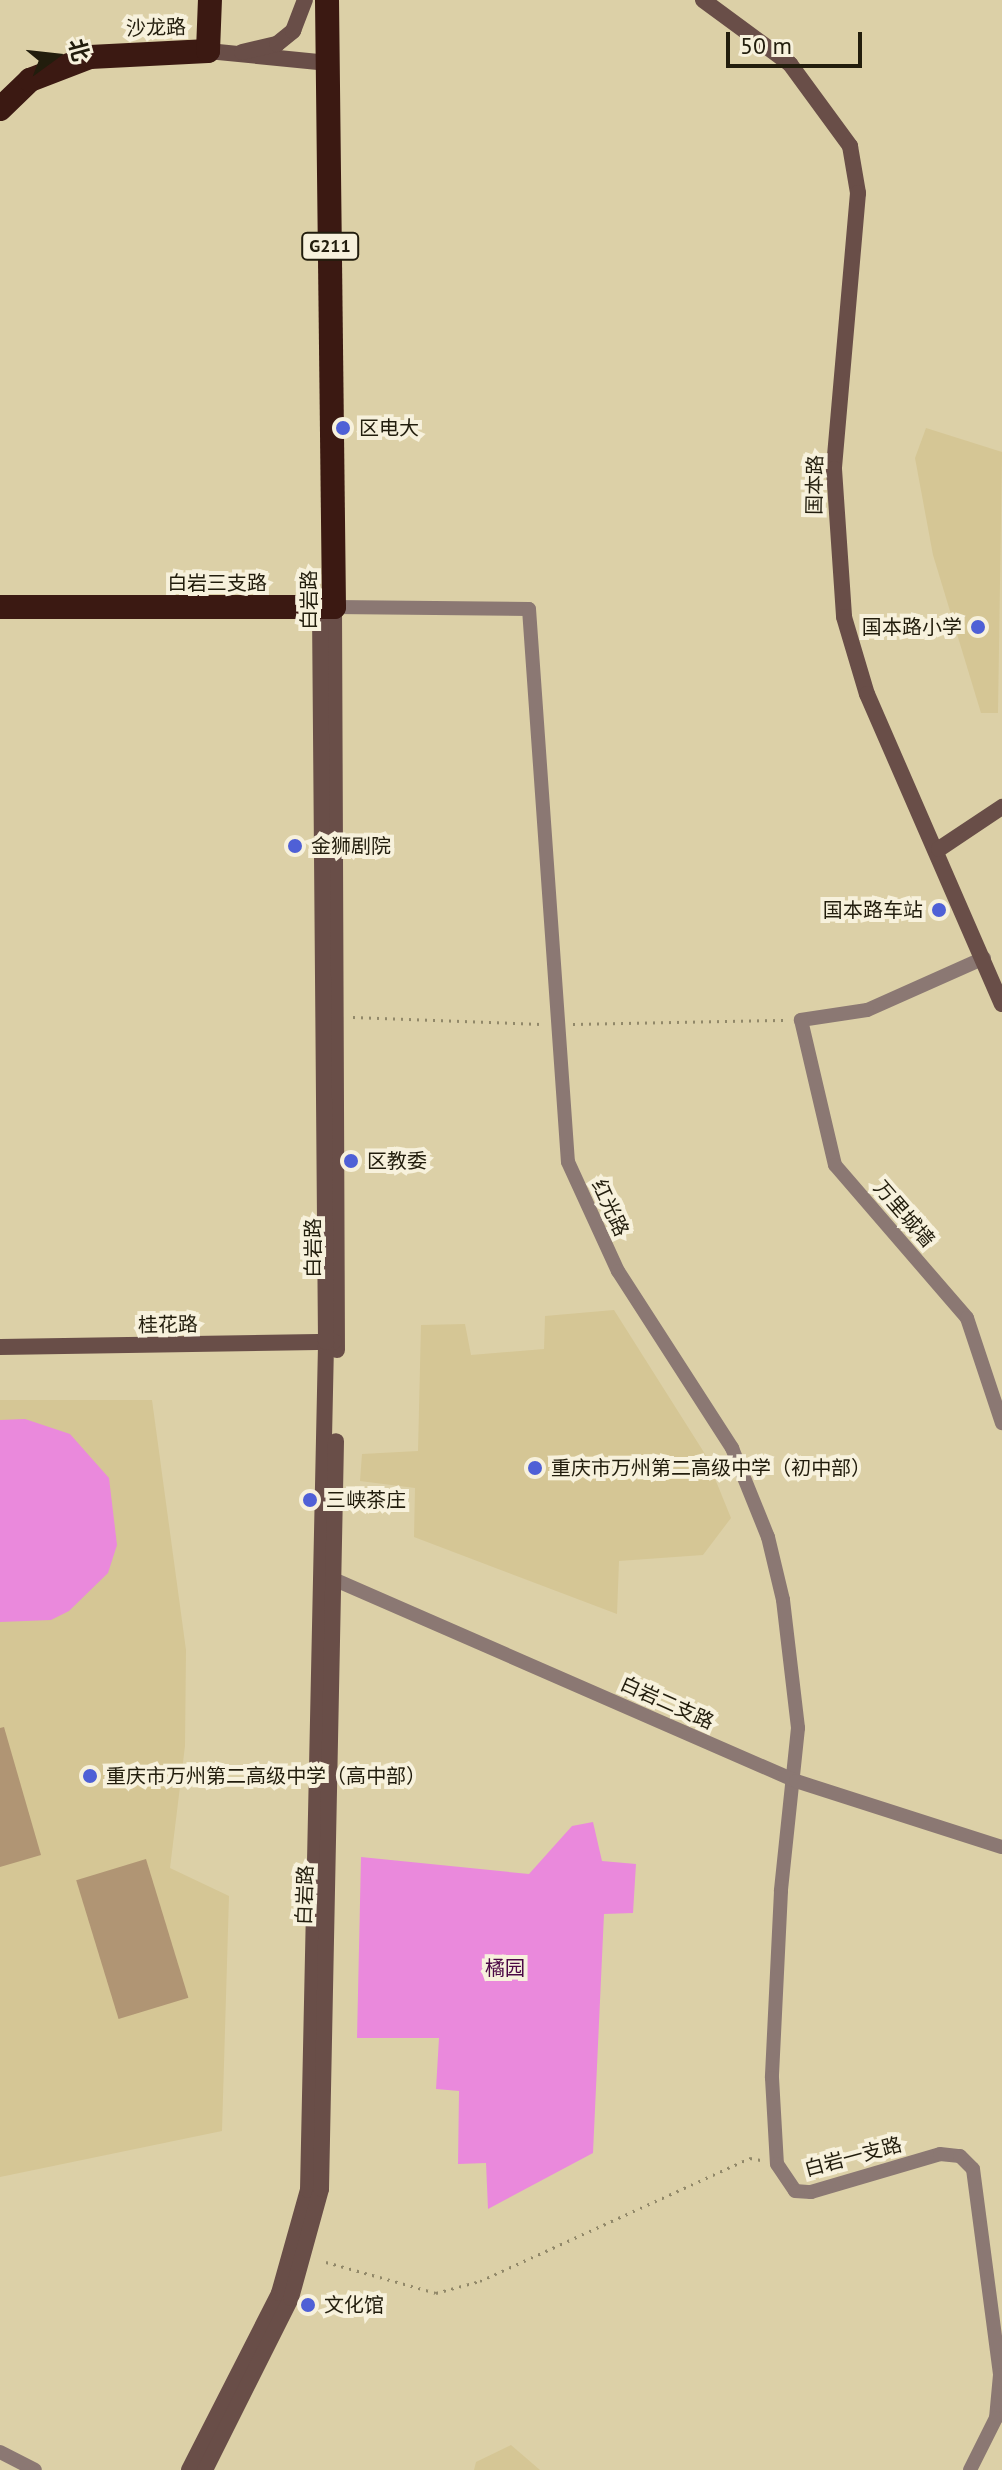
<!DOCTYPE html>
<meta charset="utf-8">
<style>
body{margin:0}
#map{position:relative;width:1002px;height:2470px;overflow:hidden;background:#dcd0a7;font-family:"PT Sans","Noto Sans SC",sans-serif}
div>[style]{position:absolute}
.built>*{inset:0;background:#d5c695}
.green>*{inset:0;background:#ea89dc}
.building>*{inset:0;background:#b09574;transform-origin:0 0}
.path>*{height:3px;margin-top:-1.5px;transform-origin:0;background:repeating-linear-gradient(90deg,#918869 0 2px,transparent 0 8px)}
.street>*{height:14px;margin:-7px;padding:0 7px;transform-origin:7px;border-radius:7px;background:#8b7873}
.secondary>*{height:16px;margin:-8px;padding:0 8px;transform-origin:8px;border-radius:8px;background:#694e48}
.highway>*{height:24px;margin:-12px;padding:0 12px;transform-origin:12px;border-radius:12px;background:#3b1912}
.dots>*{width:22px;height:22px;translate:-50% -50%;box-sizing:border-box;border:4px solid #f7f1dc;border-radius:50%}
span{translate:-50% -50%;white-space:nowrap;text-align:center;line-height:1.15;-webkit-text-stroke:8px #f7f1dc;paint-order:stroke}
.shield-label span{padding:2px 6px;background:#f7f1dc;border:2px solid;border-radius:6px;-webkit-text-stroke-width:0}
.shield-label{font-size:18px;color:#221d0d;font-weight:700}
.street-label{font-size:20px;color:#221d0d}
.poi-label{font-size:20px;color:#221d0d}
.left{translate:0 -50%;text-align:left}
.right{translate:-100% -50%;text-align:right}
.park-label{font-size:20px;color:#4b0845}
.north{position:absolute;left:16px;top:16px;width:80px;height:80px;-webkit-text-stroke:6px #f7f1dc;paint-order:stroke;rotate:75deg;font-size:22px;font-weight:700;line-height:32px;text-align:center;color:#221d0d}
.north::after{content:'';display:block;margin:auto;width:28px;height:36px;background:#221d0d;clip-path:polygon(50% 0,100% 100%,50% 72%,0 100%)}
.scale{position:absolute;left:726px;top:32px;width:136px;height:36px;box-sizing:border-box;border:4px solid #221d0d;border-top:0;padding-left:10px;font-size:24px;line-height:28px;white-space:nowrap;color:#221d0d;-webkit-text-stroke:6px #f7f1dc;paint-order:stroke}
</style>
<div id="map">
<div class="built">
<div style="clip-path:polygon(926px 428px,1002px 452px,998px 713px,981px 713px,933px 555px,915px 458px)"></div>
<div style="clip-path:polygon(614px 1310px,705px 1454px,731px 1518px,703px 1555px,619px 1561px,617px 1614px,414px 1537px,415px 1488px,360px 1481px,362px 1454px,418px 1451px,421px 1325px,465px 1324px,471px 1355px,544px 1349px,545px 1316px)"></div>
<div style="clip-path:polygon(0 1400px,152px 1400px,186px 1650px,185px 1746px,170px 1868px,229px 1896px,222px 2131px,0 2177px)"></div>
<div style="clip-path:polygon(511px 2445px,540px 2470px,474px 2470px,476px 2462px)"></div>
</div>
<div class="green">
<div style="clip-path:polygon(25px 1419px,70px 1434px,109px 1478px,117px 1545px,108px 1573px,69px 1611px,51px 1620px,0 1622px,0 1420px)"></div>
<div style="clip-path:polygon(593px 1822px,602px 1861px,636px 1864px,633px 1913px,604px 1914px,593px 2153px,488px 2209px,486px 2163px,458px 2164px,459px 2091px,436px 2089px,439px 2038px,357px 2038px,361px 1857px,529px 1874px,572px 1826px)"></div>
</div>
<div class="building">
<div style="clip-path:polygon(4px 1727px,41px 1855px,0 1867px,0 1728px)"></div>
<div style="left:146px;top:1859px;width:145px;height:73px;rotate:73deg"></div>
</div>
<div class="path">
<div style="left:353px;top:1017px;width:188px;rotate:2.1deg"></div>
<div style="left:573px;top:1024px;width:212px;rotate:-1.1deg"></div>
<div style="left:326px;top:2262px;width:114px;rotate:15.7deg"></div>
<div style="left:436px;top:2293px;width:46px;rotate:-15.3deg"></div>
<div style="left:480px;top:2281px;width:297px;rotate:-24.5deg"></div>
<div style="left:750px;top:2158px;width:11px;rotate:10deg"></div>
</div>
<div class="street">
<div style="left:334px;top:607px;width:195px;rotate:0.6deg"></div>
<div style="left:529px;top:609px;width:554px;rotate:85.97deg"></div>
<div style="left:568px;top:1162px;width:120px;rotate:65.4deg"></div>
<div style="left:618px;top:1271px;width:211px;rotate:57.2deg"></div>
<div style="left:732px;top:1448px;width:96px;rotate:68deg"></div>
<div style="left:768px;top:1537px;width:65px;rotate:76.6deg"></div>
<div style="left:783px;top:1600px;width:129px;rotate:83.3deg"></div>
<div style="left:798px;top:1728px;width:164px;rotate:96deg"></div>
<div style="left:781px;top:1891px;width:187px;rotate:92.8deg"></div>
<div style="left:772px;top:2078px;width:86px;rotate:86.7deg"></div>
<div style="left:777px;top:2164px;width:32px;rotate:56deg"></div>
<div style="left:795px;top:2191px;width:16px;rotate:4deg"></div>
<div style="left:811px;top:2192px;width:134px;rotate:-16.4deg"></div>
<div style="left:940px;top:2154px;width:20px;rotate:6deg"></div>
<div style="left:960px;top:2156px;width:18px;rotate:45deg"></div>
<div style="left:973px;top:2169px;width:208px;rotate:82.5deg"></div>
<div style="left:1000px;top:2375px;width:43px;rotate:95.3deg"></div>
<div style="left:996px;top:2418px;width:58px;rotate:116.6deg"></div>
<div style="left:984px;top:958px;width:128px;rotate:156deg"></div>
<div style="left:867px;top:1010px;width:67px;rotate:171.4deg"></div>
<div style="left:801px;top:1020px;width:149px;rotate:76.8deg"></div>
<div style="left:835px;top:1165px;width:202px;rotate:49.2deg"></div>
<div style="left:967px;top:1318px;width:111px;rotate:71.6deg"></div>
<div style="left:324px;top:1575px;width:515px;rotate:23.58deg"></div>
<div style="left:796px;top:1781px;width:216px;rotate:17.8deg"></div>
<div style="left:0;top:2452px;width:39px;rotate:27deg"></div>
</div>
<div class="secondary">
<div style="left:703px;top:0;width:108px;rotate:36.3deg"></div>
<div style="left:790px;top:64px;width:102px;rotate:53.8deg"></div>
<div style="left:850px;top:146px;width:48px;rotate:80.3deg"></div>
<div style="left:858px;top:193px;width:277px;rotate:95deg"></div>
<div style="left:834px;top:469px;width:148px;rotate:86.1deg"></div>
<div style="left:844px;top:617px;width:80px;rotate:73.4deg"></div>
<div style="left:867px;top:694px;width:338px;rotate:66.5deg"></div>
<div style="left:208px;top:51px;width:121px;rotate:5.7deg"></div>
<div style="left:242px;top:52px;width:36px;rotate:-13deg"></div>
<div style="left:277px;top:44px;width:21px;rotate:-39deg"></div>
<div style="left:293px;top:31px;width:33px;rotate:-69deg"></div>
<div style="left:334px;top:607px;width:743px;rotate:89.77deg"></div>
<div style="left:939px;top:849px;width:76px;rotate:-33.7deg"></div>
<div style="left:0;top:1347px;width:334px;rotate:-0.9deg"></div>
<div style="left:189px;top:2470px;width:199px;rotate:-63deg"></div>
<div style="left:279px;top:2293px;width:107px;rotate:-74.3deg"></div>
<div style="left:308px;top:2190px;width:848px;rotate:-88.78deg"></div>
<div style="left:326px;top:1342px;width:735px;rotate:-90.47deg"></div>
<div style="left:205px;top:2470px;width:192px;rotate:-63.4deg"></div>
<div style="left:291px;top:2298px;width:113px;rotate:-74.6deg"></div>
<div style="left:321px;top:2189px;width:748px;rotate:-88.85deg"></div>
</div>
<div class="highway">
<div style="left:0;top:109px;width:42px;rotate:-44deg"></div>
<div style="left:30px;top:80px;width:64px;rotate:-21deg"></div>
<div style="left:90px;top:57px;width:118px;rotate:-2.9deg"></div>
<div style="left:208px;top:51px;width:51px;rotate:-87.8deg"></div>
<div style="left:0;top:607px;width:334px"></div>
<div style="left:334px;top:607px;width:607px;rotate:-90.66deg"></div>
</div>
<div class="dots">
<div style="left:343px;top:428px;background:#4f60d6"></div>
<div style="left:978px;top:627px;background:#4f60d6"></div>
<div style="left:295px;top:846px;background:#4f60d6"></div>
<div style="left:939px;top:910px;background:#4f60d6"></div>
<div style="left:351px;top:1161px;background:#4f60d6"></div>
<div style="left:535px;top:1468px;background:#4f60d6"></div>
<div style="left:310px;top:1500px;background:#4f60d6"></div>
<div style="left:90px;top:1776px;background:#4f60d6"></div>
<div style="left:308px;top:2305px;background:#4f60d6"></div>
</div>
<div class="shield-label">
<span style="left:330px;top:246px">G211</span>
</div>
<div class="street-label">
<span style="left:156px;top:28px;rotate:-2deg">沙龙路</span>
<span style="left:815px;top:485px;rotate:-89deg">国本路</span>
<span style="left:217px;top:583px">白岩三支路</span>
<span style="left:309px;top:600px;rotate:-90deg">白岩路</span>
<span style="left:610px;top:1208px;rotate:65deg">红光路</span>
<span style="left:904px;top:1214px;rotate:49deg">万里城墙</span>
<span style="left:313px;top:1248px;rotate:-90deg">白岩路</span>
<span style="left:168px;top:1325px;rotate:-1deg">桂花路</span>
<span style="left:667px;top:1703px;rotate:24deg">白岩二支路</span>
<span style="left:305px;top:1895px;rotate:-88deg">白岩路</span>
<span style="left:853px;top:2157px;rotate:-15deg">白岩一支路</span>
</div>
<div class="poi-label">
<span class="left" style="left:359px;top:428px">区电大</span>
<span class="right" style="left:962px;top:627px">国本路小学</span>
<span class="left" style="left:311px;top:846px">金狮剧院</span>
<span class="right" style="left:923px;top:910px">国本路车站</span>
<span class="left" style="left:367px;top:1161px">区教委</span>
<span class="left" style="left:551px;top:1468px">重庆市万州第二高级中学（初中部）</span>
<span class="left" style="left:326px;top:1500px">三峡茶庄</span>
<span class="left" style="left:106px;top:1776px">重庆市万州第二高级中学（高中部）</span>
<span class="left" style="left:324px;top:2305px">文化馆</span>
</div>
<div class="park-label">
<span style="left:505px;top:1968px">橘园</span>
</div>
<div class="north">北</div>
<div class="scale">50 m</div>
</div>
